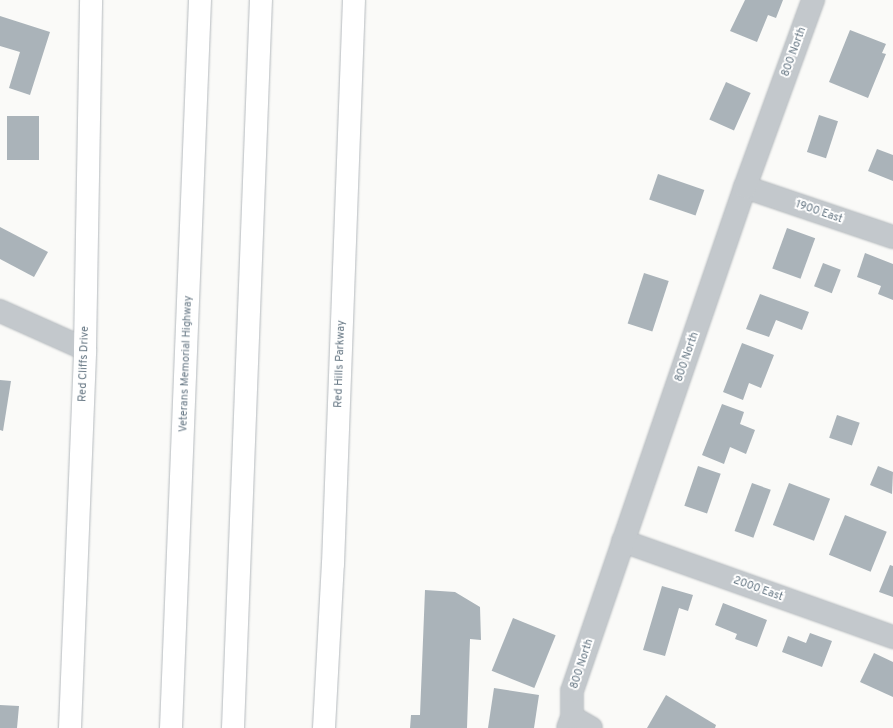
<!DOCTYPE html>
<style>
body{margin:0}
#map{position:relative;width:893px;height:728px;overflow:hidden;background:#fafaf8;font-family:Overpass,sans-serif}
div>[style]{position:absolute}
.building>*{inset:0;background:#aab3b9;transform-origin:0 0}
.roads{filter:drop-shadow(0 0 1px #b5babe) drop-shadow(0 0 1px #b5babe)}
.minor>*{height:22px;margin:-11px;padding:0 11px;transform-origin:11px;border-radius:11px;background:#c3c8cc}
.major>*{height:22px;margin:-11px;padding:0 11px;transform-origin:11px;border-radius:11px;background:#fff}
.highway>*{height:22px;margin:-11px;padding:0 11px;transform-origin:11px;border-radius:11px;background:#fff}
span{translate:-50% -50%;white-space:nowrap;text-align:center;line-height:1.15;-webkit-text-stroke:4px #fff;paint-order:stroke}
.street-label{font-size:11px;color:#657683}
</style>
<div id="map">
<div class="building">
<div style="clip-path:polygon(745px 0,783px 0,776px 18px,768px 15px,757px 42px,730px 31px)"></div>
<div style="clip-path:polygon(0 16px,50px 32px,30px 95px,9px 88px,20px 52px,0 46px)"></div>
<div style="clip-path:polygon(850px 30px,886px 44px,882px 53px,886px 54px,868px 98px,829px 82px)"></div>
<div style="left:726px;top:82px;width:27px;height:41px;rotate:24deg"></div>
<div style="left:819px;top:115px;width:20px;height:39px;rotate:18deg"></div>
<div style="left:7px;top:116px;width:32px;height:44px"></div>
<div style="clip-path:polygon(877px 149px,893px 155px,893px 181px,868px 171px)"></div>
<div style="left:658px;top:174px;width:49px;height:27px;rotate:19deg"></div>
<div style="clip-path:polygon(0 227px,48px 252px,34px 277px,0 259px)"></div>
<div style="left:787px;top:228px;width:30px;height:43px;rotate:20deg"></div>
<div style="clip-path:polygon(865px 253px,893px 264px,893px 300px,878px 294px,881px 286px,857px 277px)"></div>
<div style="left:823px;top:263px;width:19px;height:25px;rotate:21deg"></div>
<div style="left:644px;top:273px;width:26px;height:53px;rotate:18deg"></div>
<div style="clip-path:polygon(760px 294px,809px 312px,802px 330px,776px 320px,769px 337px,746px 329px)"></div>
<div style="clip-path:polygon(742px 343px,774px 355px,761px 388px,749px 383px,743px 400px,723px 392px)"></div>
<div style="clip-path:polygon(0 380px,11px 381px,3px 431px,0 430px)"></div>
<div style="clip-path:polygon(722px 404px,744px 412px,740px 424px,755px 430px,746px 454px,730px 447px,724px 464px,702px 455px)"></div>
<div style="left:837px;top:415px;width:24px;height:24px;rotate:19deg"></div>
<div style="left:698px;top:466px;width:24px;height:42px;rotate:19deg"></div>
<div style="clip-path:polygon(878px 466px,893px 472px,892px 494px,870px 485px)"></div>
<div style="left:752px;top:483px;width:20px;height:51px;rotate:20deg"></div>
<div style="left:789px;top:483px;width:44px;height:45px;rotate:21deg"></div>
<div style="left:845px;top:515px;width:45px;height:43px;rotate:22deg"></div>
<div style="clip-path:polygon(890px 565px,893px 566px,893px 597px,879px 592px)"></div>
<div style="clip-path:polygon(662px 586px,693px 595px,688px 611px,679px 608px,665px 656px,643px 650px)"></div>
<div style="clip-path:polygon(425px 590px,455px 592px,480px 607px,481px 640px,470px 639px,467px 728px,410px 728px,411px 715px,420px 715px)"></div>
<div style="clip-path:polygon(723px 603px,767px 620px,757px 647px,735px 639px,737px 634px,715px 625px)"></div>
<div style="left:513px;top:618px;width:46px;height:57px;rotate:22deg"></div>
<div style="clip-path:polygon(810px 633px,832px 641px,822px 667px,782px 652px,788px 636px,806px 643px)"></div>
<div style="clip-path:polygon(874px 653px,893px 662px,893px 697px,860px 682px)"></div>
<div style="clip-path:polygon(494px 688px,539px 695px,534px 728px,488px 728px)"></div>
<div style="clip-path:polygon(666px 695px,716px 725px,715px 728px,647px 728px)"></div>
<div style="clip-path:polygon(0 705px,19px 706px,17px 728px,0 728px)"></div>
</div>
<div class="roads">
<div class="minor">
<div style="left:745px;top:187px;width:156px;rotate:18.7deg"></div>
<div style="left:0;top:311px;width:93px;rotate:24.1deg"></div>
<div style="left:623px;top:541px;width:287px;rotate:19.6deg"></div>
<div style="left:572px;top:717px;width:22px;rotate:30deg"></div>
<div style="left:568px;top:728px;width:12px;rotate:-70deg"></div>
<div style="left:572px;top:717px;width:26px;rotate:-90deg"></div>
<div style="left:572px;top:691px;width:533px;rotate:-71.06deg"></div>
<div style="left:745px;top:187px;width:199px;rotate:-70deg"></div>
</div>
<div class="major">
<div style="left:70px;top:728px;width:379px;rotate:-87.7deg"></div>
<div style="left:85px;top:349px;width:349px;rotate:-89deg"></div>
<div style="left:324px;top:728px;width:164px;rotate:-86.9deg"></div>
<div style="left:333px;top:564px;width:564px;rotate:-87.87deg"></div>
</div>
<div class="highway">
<div style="left:171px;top:728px;width:729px;rotate:-87.72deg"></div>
<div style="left:233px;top:728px;width:729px;rotate:-87.8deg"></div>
</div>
</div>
<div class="street-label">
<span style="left:794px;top:52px;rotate:-70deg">800 North</span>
<span style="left:819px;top:212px;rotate:19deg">1900 East</span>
<span style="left:687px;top:357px;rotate:-71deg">800 North</span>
<span style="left:84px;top:364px;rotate:-88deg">Red Cliffs Drive</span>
<span style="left:186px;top:364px;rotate:-88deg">Veterans Memorial Highway</span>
<span style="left:340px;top:364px;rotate:-88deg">Red Hills Parkway</span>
<span style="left:758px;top:589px;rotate:20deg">2000 East</span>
<span style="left:582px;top:664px;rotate:-72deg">800 North</span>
</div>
</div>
